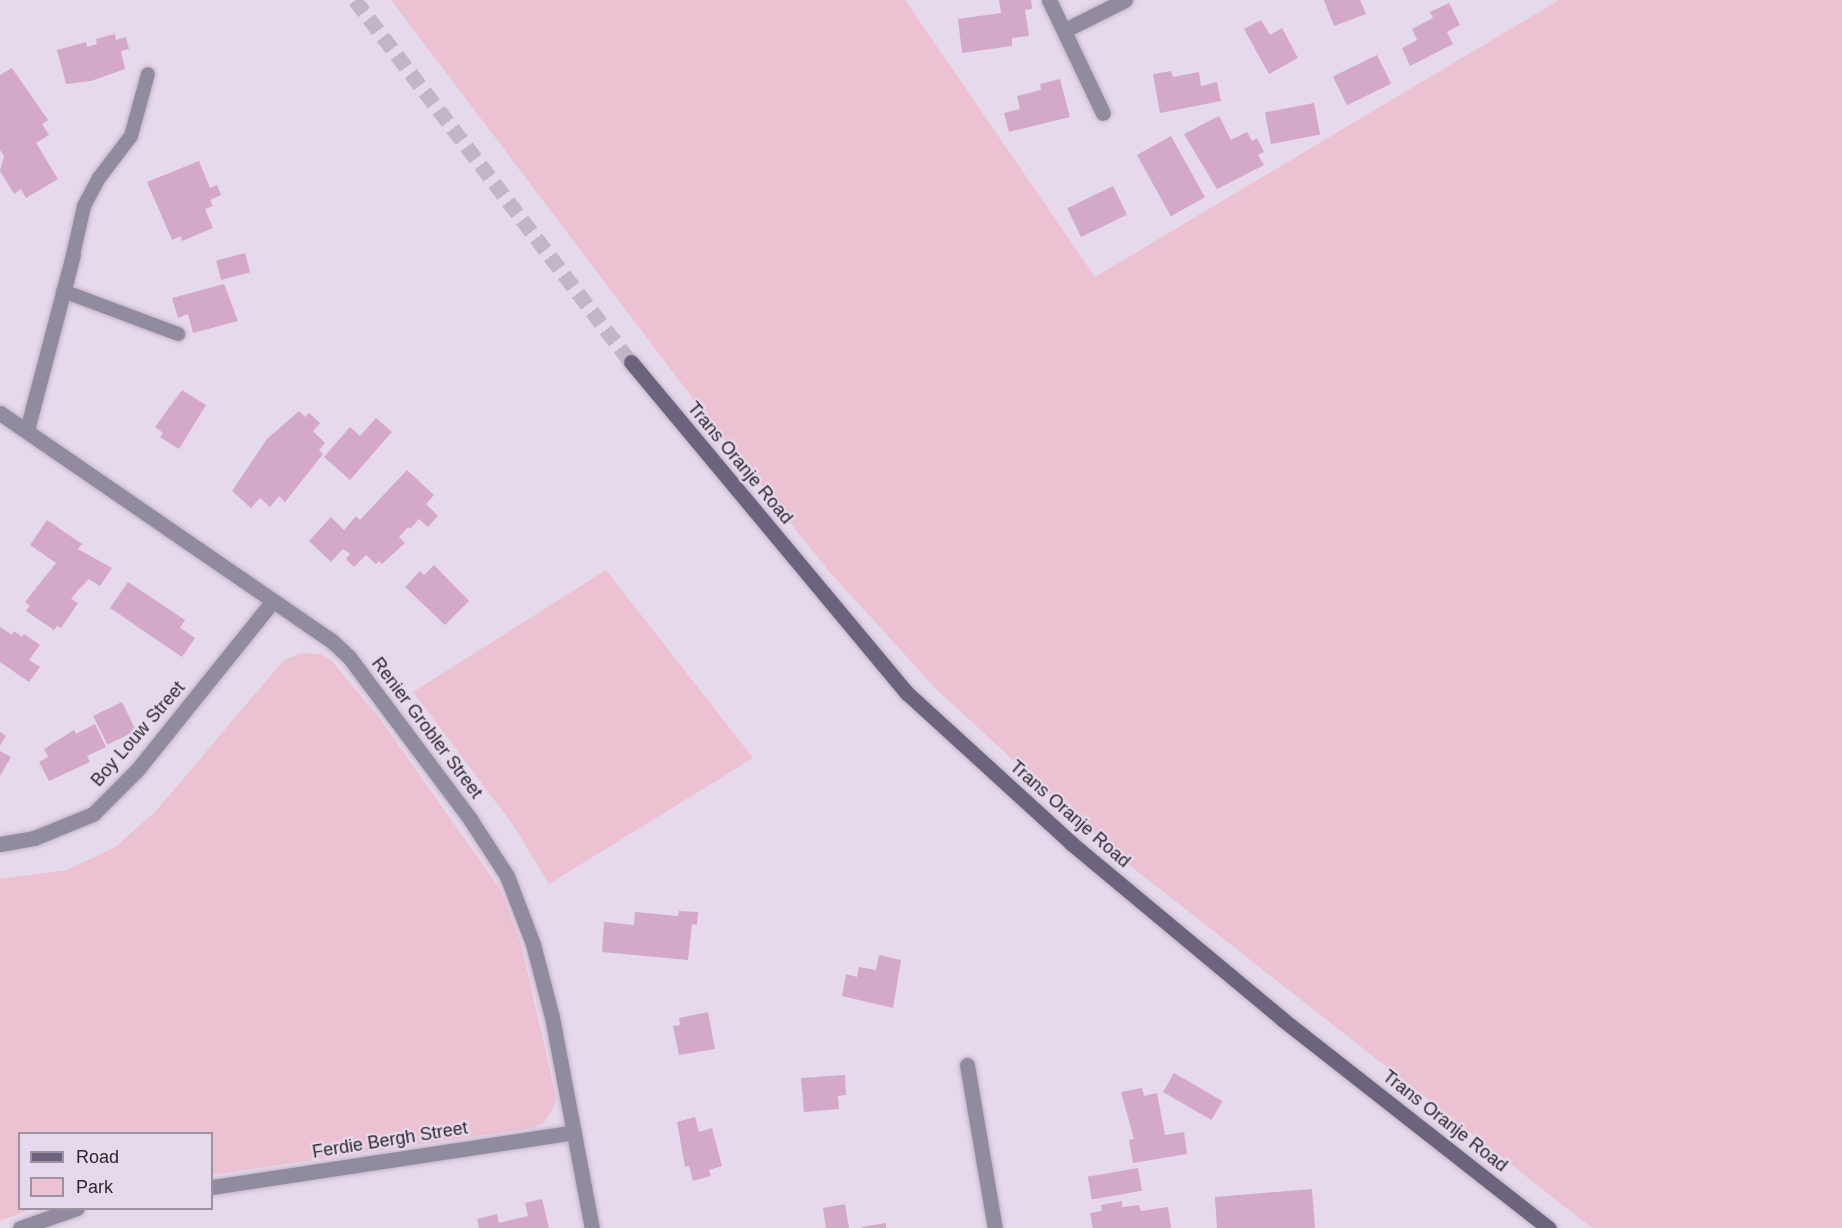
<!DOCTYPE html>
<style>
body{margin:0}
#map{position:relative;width:1842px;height:1228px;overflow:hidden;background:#e7d9ec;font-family:Arial,sans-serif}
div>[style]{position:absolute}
.green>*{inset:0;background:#ecc1d2}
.building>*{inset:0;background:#d3a8c8;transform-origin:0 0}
.secondary-tunnel>*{height:15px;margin-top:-7.5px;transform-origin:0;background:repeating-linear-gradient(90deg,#c2b5c6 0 15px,transparent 0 23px)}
.roads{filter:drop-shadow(0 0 2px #c2b5c6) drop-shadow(0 0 2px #c2b5c6)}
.service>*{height:14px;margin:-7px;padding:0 7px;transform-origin:7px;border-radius:7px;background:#918b9f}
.minor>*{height:15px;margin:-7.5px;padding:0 7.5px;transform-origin:7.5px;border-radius:7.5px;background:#918b9f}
.secondary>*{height:15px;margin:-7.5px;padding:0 7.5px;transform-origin:7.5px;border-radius:7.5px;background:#6c647f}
span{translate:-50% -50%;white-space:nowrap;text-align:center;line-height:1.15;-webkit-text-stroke:4.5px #e7d9ec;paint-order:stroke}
.street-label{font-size:18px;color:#2c272e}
.legend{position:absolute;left:18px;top:1132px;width:195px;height:78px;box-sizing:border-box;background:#e7d9ec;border:2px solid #9c92a0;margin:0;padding:8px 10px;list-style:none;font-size:18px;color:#2c272e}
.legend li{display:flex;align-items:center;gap:12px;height:30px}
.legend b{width:30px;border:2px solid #9c92a0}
</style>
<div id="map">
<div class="green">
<div style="clip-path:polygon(391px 0,905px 0,1095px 277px,1559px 0,1842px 0,1842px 1228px,1592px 1228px,1114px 853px,936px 689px,827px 569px,722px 437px)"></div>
<div style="clip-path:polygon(606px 570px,753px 758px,549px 884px,513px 825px,413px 692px)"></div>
<div style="clip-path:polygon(300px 653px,321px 654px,331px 660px,380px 719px,500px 889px,521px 944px,556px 1097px,554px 1107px,543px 1123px,533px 1128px,212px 1175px,212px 1134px,20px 1134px,20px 1208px,31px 1209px,0 1221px,0 879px,67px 870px,115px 847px,155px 812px,283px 661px)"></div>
</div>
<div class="building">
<div style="clip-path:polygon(999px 0,1031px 0,1032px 9px,1025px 10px,1029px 36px,1012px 38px,1012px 46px,962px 53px,958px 19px,1001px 13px)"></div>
<div style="clip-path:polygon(1324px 0,1360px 0,1366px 14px,1334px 26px)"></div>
<div style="clip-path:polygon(1449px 3px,1460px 25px,1447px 32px,1453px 44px,1410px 66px,1402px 48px,1417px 40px,1412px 29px,1433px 18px,1430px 12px)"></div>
<div style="clip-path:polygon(1261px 20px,1270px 35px,1282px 28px,1298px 58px,1269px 74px,1244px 29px)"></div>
<div style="clip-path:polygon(115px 34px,116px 40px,126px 37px,129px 49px,121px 51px,125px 69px,91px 81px,66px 84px,57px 50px,86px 42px,87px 47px,97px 44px,96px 39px)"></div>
<div style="left:1377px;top:55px;width:32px;height:49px;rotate:64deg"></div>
<div style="clip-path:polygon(12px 68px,48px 120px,42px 124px,49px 135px,36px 143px,58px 179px,26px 198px,21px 189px,14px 194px,0 171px,4px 156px,0 150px,0 75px)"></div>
<div style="clip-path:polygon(1171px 71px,1173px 77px,1199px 72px,1201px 86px,1217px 82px,1221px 101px,1160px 113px,1153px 74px)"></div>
<div style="clip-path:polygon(1060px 79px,1070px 117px,1009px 132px,1004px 113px,1020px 109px,1017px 96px,1041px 90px,1040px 84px)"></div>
<div style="left:1314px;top:103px;width:32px;height:50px;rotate:79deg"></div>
<div style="clip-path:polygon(1219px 116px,1231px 140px,1247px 132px,1252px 141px,1257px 138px,1264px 152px,1258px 155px,1264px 165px,1217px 189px,1184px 134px)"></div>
<div style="left:1171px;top:136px;width:70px;height:39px;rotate:61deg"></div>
<div style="clip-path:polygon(199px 161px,210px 188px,217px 185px,221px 195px,210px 200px,213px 206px,205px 209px,213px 228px,182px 241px,181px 236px,172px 240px,147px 182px)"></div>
<div style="left:1113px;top:186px;width:32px;height:51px;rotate:64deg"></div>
<div style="left:245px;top:253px;width:20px;height:30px;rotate:75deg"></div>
<div style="clip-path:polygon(224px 284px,238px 321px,193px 333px,188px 314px,178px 318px,172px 298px)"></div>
<div style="clip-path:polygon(182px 390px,206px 405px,179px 449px,160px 437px,163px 433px,155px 427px)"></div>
<div style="clip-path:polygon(299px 411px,305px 417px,309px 413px,320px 423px,313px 431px,325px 443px,319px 450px,323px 454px,285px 502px,279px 496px,270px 507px,260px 498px,251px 508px,232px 491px,267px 439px)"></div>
<div style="clip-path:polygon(376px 418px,392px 432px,350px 480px,324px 457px,350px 427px,360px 436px)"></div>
<div style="clip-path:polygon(407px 470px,434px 495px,426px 504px,438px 516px,428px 527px,419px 519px,410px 529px,408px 527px,399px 537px,405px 543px,382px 564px,379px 561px,376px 564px,366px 555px,354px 567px,346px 559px,350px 554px,343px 549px,331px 562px,309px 541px,331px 517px,344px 530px,356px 516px,360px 520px)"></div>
<div style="clip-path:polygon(47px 520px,82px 544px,78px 549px,112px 568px,100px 586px,89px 579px,78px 590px,71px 599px,78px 603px,61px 628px,57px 626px,54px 630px,26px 611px,30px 606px,25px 602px,56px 563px,30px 545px)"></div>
<div style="clip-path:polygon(434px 565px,469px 601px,445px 625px,405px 587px,420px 571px,424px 575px)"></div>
<div style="clip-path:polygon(128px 582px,185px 620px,180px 628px,195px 638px,182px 657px,110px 608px)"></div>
<div style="clip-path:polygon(0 627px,12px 635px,14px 631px,22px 637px,24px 634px,40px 645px,29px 660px,40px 667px,29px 682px,0 662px)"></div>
<div style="left:122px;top:702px;width:32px;height:32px;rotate:64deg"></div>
<div style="clip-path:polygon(95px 724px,106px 747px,87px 756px,90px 762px,49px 781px,39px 762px,48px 757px,44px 749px,74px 730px,76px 734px)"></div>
<div style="clip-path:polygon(0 732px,6px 736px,0 745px)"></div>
<div style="clip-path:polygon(0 751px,11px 757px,0 776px)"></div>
<div style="clip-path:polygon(679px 911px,698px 912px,697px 925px,692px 924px,688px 960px,602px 952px,604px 922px,634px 925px,635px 912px,678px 916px)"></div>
<div style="clip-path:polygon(879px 955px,901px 960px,893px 1008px,842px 996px,846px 974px,857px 977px,859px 967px,876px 970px)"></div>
<div style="clip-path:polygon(708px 1012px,715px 1049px,679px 1055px,673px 1026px,680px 1025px,679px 1018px)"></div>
<div style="left:1174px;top:1073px;width:56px;height:22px;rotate:30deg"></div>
<div style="clip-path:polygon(845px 1075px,846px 1095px,838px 1096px,839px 1109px,804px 1112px,801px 1078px)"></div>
<div style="clip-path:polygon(1142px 1088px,1144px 1096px,1157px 1093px,1165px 1135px,1184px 1132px,1187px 1154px,1133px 1163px,1129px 1140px,1134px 1139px,1121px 1092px)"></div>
<div style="clip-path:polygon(695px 1117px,699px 1132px,712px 1128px,722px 1166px,709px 1170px,711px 1176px,693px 1181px,689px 1166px,685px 1167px,677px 1122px)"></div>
<div style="left:1138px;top:1168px;width:23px;height:51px;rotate:80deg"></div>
<div style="clip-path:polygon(1312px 1189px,1315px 1228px,1217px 1228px,1215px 1197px)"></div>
<div style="clip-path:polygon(542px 1199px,549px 1228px,479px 1228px,477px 1219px,497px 1214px,499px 1223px,528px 1216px,525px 1203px)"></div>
<div style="clip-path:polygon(1122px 1201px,1122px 1207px,1139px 1205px,1141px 1211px,1168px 1207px,1171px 1228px,1093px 1228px,1090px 1213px,1102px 1211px,1101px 1205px)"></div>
<div style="clip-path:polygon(845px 1204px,849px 1228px,826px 1228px,823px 1208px)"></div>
<div style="clip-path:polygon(886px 1223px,886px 1228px,862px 1228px,862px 1227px)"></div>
</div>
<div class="secondary-tunnel">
<div style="left:355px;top:0;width:455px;rotate:52.7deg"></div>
</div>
<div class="roads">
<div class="service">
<div style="left:73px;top:255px;width:50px;rotate:-77.3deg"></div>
<div style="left:84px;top:206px;width:32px;rotate:-62deg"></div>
<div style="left:99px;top:178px;width:53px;rotate:-52.7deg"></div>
<div style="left:131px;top:136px;width:64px;rotate:-74.7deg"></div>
<div style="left:63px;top:291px;width:123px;rotate:20.5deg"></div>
</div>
<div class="minor">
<div style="left:1049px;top:0;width:125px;rotate:64.5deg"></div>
<div style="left:1065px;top:30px;width:67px;rotate:-26.6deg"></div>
<div style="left:0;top:413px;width:403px;rotate:34.5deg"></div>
<div style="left:332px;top:641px;width:23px;rotate:43deg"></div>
<div style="left:349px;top:657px;width:202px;rotate:53.2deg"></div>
<div style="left:470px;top:819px;width:68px;rotate:57deg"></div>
<div style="left:507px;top:876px;width:73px;rotate:69.1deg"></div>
<div style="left:533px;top:944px;width:75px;rotate:75.4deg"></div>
<div style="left:552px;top:1017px;width:215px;rotate:79.3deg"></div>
<div style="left:27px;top:430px;width:181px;rotate:-75.3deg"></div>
<div style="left:0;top:844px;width:35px;rotate:-10deg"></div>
<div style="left:34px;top:838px;width:64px;rotate:-22.1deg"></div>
<div style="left:93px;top:814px;width:62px;rotate:-45deg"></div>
<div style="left:137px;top:770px;width:216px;rotate:-51.2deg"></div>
<div style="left:967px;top:1065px;width:165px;rotate:80.3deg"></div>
<div style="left:212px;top:1187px;width:366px;rotate:-8.6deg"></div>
<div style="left:20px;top:1228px;width:60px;rotate:-19.3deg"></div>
</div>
<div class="secondary">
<div style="left:631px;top:362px;width:431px;rotate:50.2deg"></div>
<div style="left:907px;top:693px;width:222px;rotate:42.4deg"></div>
<div style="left:1071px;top:843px;width:275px;rotate:39.8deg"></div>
<div style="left:1282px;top:1019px;width:339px;rotate:38.1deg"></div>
</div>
</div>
<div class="street-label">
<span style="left:740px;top:463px;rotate:50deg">Trans Oranje Road</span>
<span style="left:427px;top:728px;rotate:53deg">Renier Grobler Street</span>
<span style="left:138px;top:734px;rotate:-49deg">Boy Louw Street</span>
<span style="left:1070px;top:814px;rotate:41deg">Trans Oranje Road</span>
<span style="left:1445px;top:1121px;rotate:38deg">Trans Oranje Road</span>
<span style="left:390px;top:1140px;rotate:-9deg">Ferdie Bergh Street</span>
</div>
<ul class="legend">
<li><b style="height:8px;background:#6c647f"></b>Road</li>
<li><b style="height:16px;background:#ecc1d2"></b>Park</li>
</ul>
</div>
